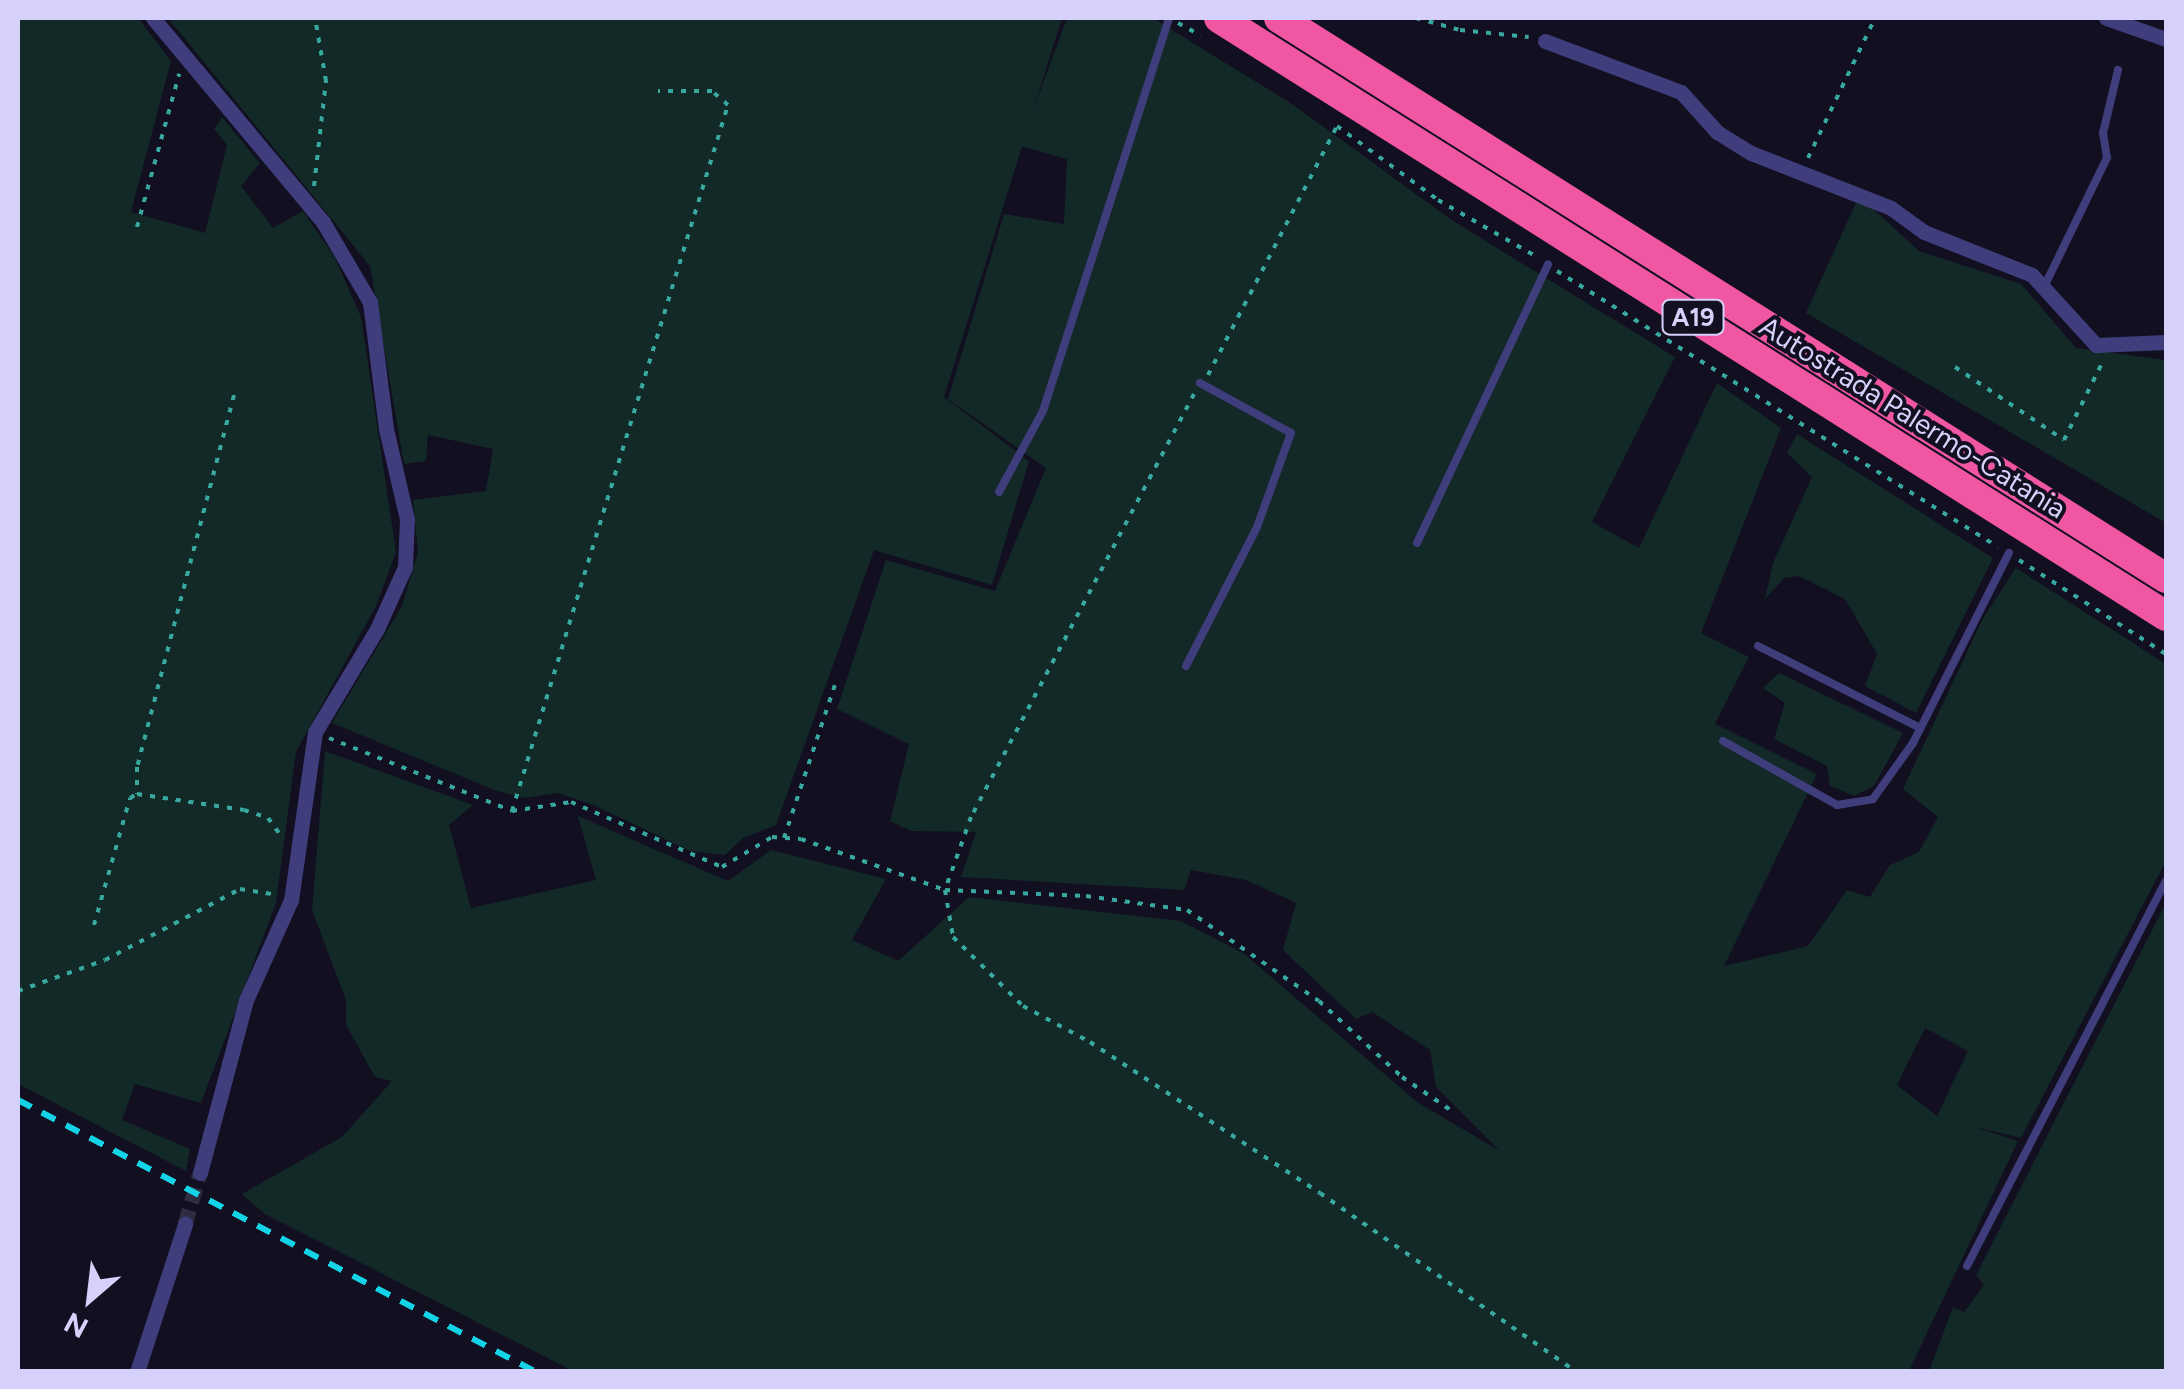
<!DOCTYPE html>
<style>
body{margin:0}
#map{position:relative;width:2184px;height:1389px;overflow:hidden;background:#110f20;font-family:Figtree,sans-serif}
div>[style]{position:absolute}
.green>*{inset:0;background:#122928}
.minor-tunnel>*{height:15px;margin-top:-7.5px;transform-origin:0;background:repeating-linear-gradient(90deg,#2e2c41 0 15px,transparent 0 23px)}
.path>*{height:4px;margin-top:-2px;transform-origin:0;background:repeating-linear-gradient(90deg,#38a9a0 0 5px,transparent 0 13px)}
.service>*{height:8px;margin:-4px;padding:0 4px;transform-origin:4px;border-radius:4px;background:#3f3d7b}
.minor>*{height:15px;margin:-7.5px;padding:0 7.5px;transform-origin:7.5px;border-radius:7.5px;background:#3f3d7b}
.motorway>*{height:30px;margin:-15px;padding:0 15px;transform-origin:15px;border-radius:15px;background:#f156a3}
.rail>*{height:6px;margin-top:-3px;transform-origin:0;background:repeating-linear-gradient(90deg,#13d4e6 0 15px,transparent 0 27px)}
span{translate:-50% -50%;white-space:nowrap;text-align:center;line-height:1.15;-webkit-text-stroke:8px #110f20;paint-order:stroke}
.shield-label span{padding:2px 8px;background:#110f20;border:2px solid;border-radius:8px;-webkit-text-stroke-width:0}
.shield-label{font-size:25px;color:#d5d1fb;font-weight:700}
.street-label{font-size:28px;color:#d5d1fb}
.frame{position:absolute;inset:0;border:20px solid #d5d1fb;pointer-events:none}
.north{position:absolute;left:40px;top:1249px;width:100px;height:100px;-webkit-text-stroke:8px #110f20;paint-order:stroke;rotate:208deg;font-size:28px;font-weight:700;line-height:40px;text-align:center;color:#d5d1fb}
.north::after{content:'';display:block;margin:auto;width:35px;height:45px;background:#d5d1fb;clip-path:polygon(50% 0,100% 100%,50% 72%,0 100%)}
</style>
<div id="map">
<div class="green">
<div style="clip-path:polygon(18px 18px,138px 18px,171px 61px,131px 212px,205px 233px,227px 145px,214px 129px,222px 117px,260px 163px,241px 186px,273px 228px,303px 211px,335px 258px,361px 317px,396px 552px,376px 606px,296px 752px,276px 903px,201px 1103px,135px 1084px,122px 1120px,190px 1149px,186px 1171px,18px 1084px)"></div>
<div style="clip-path:polygon(168px 18px,1062px 18px,944px 397px,1029px 461px,992px 585px,874px 550px,776px 825px,743px 838px,725px 855px,690px 851px,591px 804px,558px 793px,525px 798px,497px 791px,332px 723px,402px 606px,418px 552px,413px 500px,486px 491px,493px 449px,428px 435px,426px 461px,404px 464px,370px 266px)"></div>
<div style="clip-path:polygon(evenodd,1067px 18px,1153px 18px,1295px 106px,1453px 221px,1675px 357px,1592px 522px,1639px 548px,1717px 383px,1781px 428px,1701px 633px,1749px 657px,1715px 724px,1817px 774px,1724px 966px,1808px 946px,1847px 890px,1870px 897px,1890px 865px,1919px 852px,1938px 817px,1903px 789px,1983px 618px,2016px 568px,2166px 664px,2166px 861px,2021px 1138px,1972px 1126px,2018px 1141px,1909px 1371px,573px 1371px,265px 1214px,242px 1194px,342px 1137px,392px 1081px,375px 1077px,346px 1025px,346px 1000px,312px 910px,325px 751px,473px 805px,449px 825px,471px 908px,596px 880px,578px 816px,728px 881px,771px 850px,886px 879px,852px 940px,898px 961px,969px 897px,1181px 921px,1243px 953px,1417px 1102px,1500px 1151px,1436px 1087px,1430px 1050px,1372px 1012px,1356px 1019px,1283px 950px,1296px 903px,1246px 880px,1191px 870px,1184px 890px,961px 877px,976px 832px,911px 831px,890px 821px,909px 744px,837px 709px,886px 560px,995px 591px,1046px 468px,948px 399px,1004px 214px,1064px 224px,1067px 159px,1020px 146px,1067px 18px,1925px 1028px,1968px 1051px,1937px 1116px,1897px 1085px,1925px 1028px)"></div>
<div style="clip-path:polygon(1859px 196px,1919px 251px,2021px 284px,2076px 348px,2166px 360px,2166px 523px,1806px 313px)"></div>
<div style="clip-path:polygon(1797px 434px,1993px 558px,1916px 713px,1865px 686px,1877px 654px,1845px 599px,1799px 576px,1784px 578px,1765px 599px,1773px 563px,1812px 477px,1787px 453px)"></div>
<div style="clip-path:polygon(1779px 673px,1903px 733px,1874px 786px,1854px 796px,1830px 786px,1827px 766px,1774px 739px,1785px 703px,1763px 688px)"></div>
<div style="clip-path:polygon(2166px 903px,2166px 1371px,1929px 1371px,1953px 1307px,1964px 1312px,1984px 1285px,1976px 1275px)"></div>
</div>
<div class="minor-tunnel">
<div style="left:185px;top:1224px;width:53px;rotate:-73.6deg"></div>
</div>
<div class="path">
<div style="left:1416px;top:18px;width:46px;rotate:15.3deg"></div>
<div style="left:1460px;top:30px;width:69px;rotate:5.8deg"></div>
<div style="left:1178px;top:23px;width:26px;rotate:29deg"></div>
<div style="left:1337px;top:126px;width:125px;rotate:36.2deg"></div>
<div style="left:1438px;top:200px;width:114px;rotate:29.9deg"></div>
<div style="left:1808px;top:158px;width:155px;rotate:-64.4deg"></div>
<div style="left:314px;top:186px;width:106px;rotate:-83.5deg"></div>
<div style="left:326px;top:81px;width:64px;rotate:-99.9deg"></div>
<div style="left:137px;top:227px;width:159px;rotate:-74.6deg"></div>
<div style="left:1557px;top:271px;width:520px;rotate:32.04deg"></div>
<div style="left:1955px;top:367px;width:131px;rotate:33.8deg"></div>
<div style="left:2064px;top:440px;width:88px;rotate:-63.7deg"></div>
<div style="left:1208px;top:375px;width:280px;rotate:-62.6deg"></div>
<div style="left:1194px;top:394px;width:478px;rotate:117.8deg"></div>
<div style="left:971px;top:817px;width:77px;rotate:109.6deg"></div>
<div style="left:945px;top:890px;width:48px;rotate:80.3deg"></div>
<div style="left:953px;top:937px;width:98px;rotate:44.6deg"></div>
<div style="left:1023px;top:1006px;width:76px;rotate:28.2deg"></div>
<div style="left:1090px;top:1042px;width:275px;rotate:33.3deg"></div>
<div style="left:1320px;top:1193px;width:313px;rotate:34.9deg"></div>
<div style="left:234px;top:395px;width:384px;rotate:104.6deg"></div>
<div style="left:137px;top:767px;width:27px;rotate:90deg"></div>
<div style="left:137px;top:794px;width:108px;rotate:8.5deg"></div>
<div style="left:244px;top:810px;width:25px;rotate:18deg"></div>
<div style="left:268px;top:818px;width:22px;rotate:54deg"></div>
<div style="left:2019px;top:560px;width:174px;rotate:32.6deg"></div>
<div style="left:329px;top:738px;width:197px;rotate:21.7deg"></div>
<div style="left:512px;top:811px;width:60px;rotate:-8.7deg"></div>
<div style="left:571px;top:802px;width:164px;rotate:23.3deg"></div>
<div style="left:722px;top:867px;width:58px;rotate:-31deg"></div>
<div style="left:772px;top:837px;width:29px;rotate:4deg"></div>
<div style="left:801px;top:839px;width:153px;rotate:19.5deg"></div>
<div style="left:945px;top:890px;width:141px;rotate:2.4deg"></div>
<div style="left:1086px;top:896px;width:102px;rotate:7.9deg"></div>
<div style="left:1187px;top:910px;width:160px;rotate:34.6deg"></div>
<div style="left:1319px;top:1001px;width:113px;rotate:42.5deg"></div>
<div style="left:1402px;top:1077px;width:60px;rotate:34.2deg"></div>
<div style="left:512px;top:811px;width:738px;rotate:-72.99deg"></div>
<div style="left:728px;top:105px;width:21px;rotate:-139deg"></div>
<div style="left:712px;top:91px;width:54px;rotate:180deg"></div>
<div style="left:784px;top:838px;width:161px;rotate:-71.6deg"></div>
<div style="left:94px;top:925px;width:132px;rotate:-74.2deg"></div>
<div style="left:130px;top:798px;width:8px;rotate:-30deg"></div>
<div style="left:18px;top:991px;width:92px;rotate:-19.6deg"></div>
<div style="left:105px;top:960px;width:153px;rotate:-27.7deg"></div>
<div style="left:240px;top:889px;width:37px;rotate:9deg"></div>
</div>
<div class="service">
<div style="left:2044px;top:287px;width:144px;rotate:-64deg"></div>
<div style="left:2107px;top:158px;width:25px;rotate:-99deg"></div>
<div style="left:2103px;top:133px;width:65px;rotate:-76.6deg"></div>
<div style="left:999px;top:492px;width:92px;rotate:-61.5deg"></div>
<div style="left:1043px;top:411px;width:413px;rotate:-72.2deg"></div>
<div style="left:1417px;top:543px;width:308px;rotate:-64.8deg"></div>
<div style="left:1758px;top:646px;width:182px;rotate:26.8deg"></div>
<div style="left:1186px;top:666px;width:156px;rotate:-62.9deg"></div>
<div style="left:1257px;top:527px;width:100px;rotate:-70.1deg"></div>
<div style="left:1291px;top:433px;width:104px;rotate:-151.2deg"></div>
<div style="left:1723px;top:741px;width:131px;rotate:29.3deg"></div>
<div style="left:1837px;top:805px;width:36px;rotate:-9deg"></div>
<div style="left:1873px;top:799px;width:69px;rotate:-54.5deg"></div>
<div style="left:1913px;top:743px;width:213px;rotate:-63.2deg"></div>
<div style="left:1967px;top:1266px;width:433px;rotate:-62.7deg"></div>
</div>
<div class="minor">
<div style="left:153px;top:18px;width:266px;rotate:50.2deg"></div>
<div style="left:323px;top:222px;width:93px;rotate:59.6deg"></div>
<div style="left:370px;top:302px;width:128px;rotate:82.8deg"></div>
<div style="left:386px;top:429px;width:92px;rotate:76.9deg"></div>
<div style="left:407px;top:519px;width:48px;rotate:92.4deg"></div>
<div style="left:405px;top:567px;width:68px;rotate:114.3deg"></div>
<div style="left:377px;top:629px;width:120px;rotate:121deg"></div>
<div style="left:315px;top:732px;width:170px;rotate:98.1deg"></div>
<div style="left:291px;top:900px;width:110px;rotate:114.2deg"></div>
<div style="left:246px;top:1000px;width:179px;rotate:104.9deg"></div>
<div style="left:2106px;top:18px;width:64px;rotate:19.3deg"></div>
<div style="left:1545px;top:41px;width:145px;rotate:20.6deg"></div>
<div style="left:1681px;top:92px;width:54px;rotate:48deg"></div>
<div style="left:1717px;top:132px;width:40px;rotate:32deg"></div>
<div style="left:1751px;top:153px;width:150px;rotate:21.4deg"></div>
<div style="left:1891px;top:208px;width:41px;rotate:36deg"></div>
<div style="left:1924px;top:232px;width:116px;rotate:21.7deg"></div>
<div style="left:2032px;top:275px;width:95px;rotate:47.6deg"></div>
<div style="left:2096px;top:345px;width:70px;rotate:-2.5deg"></div>
<div style="left:137px;top:1372px;width:156px;rotate:-72deg"></div>
</div>
<div class="motorway">
<div style="left:1219px;top:18px;width:1120px;rotate:32.27deg"></div>
<div style="left:1279px;top:18px;width:1049px;rotate:32.27deg"></div>
</div>
<div class="rail">
<div style="left:18px;top:1100px;width:585px;rotate:27.7deg"></div>
</div>
<div class="shield-label">
<span style="left:1693px;top:317px">A19</span>
</div>
<div class="street-label">
<span style="left:1913px;top:417px;rotate:32deg">Autostrada Palermo-Catania</span>
</div>
<div class="frame"></div>
<div class="north">N</div>
</div>
